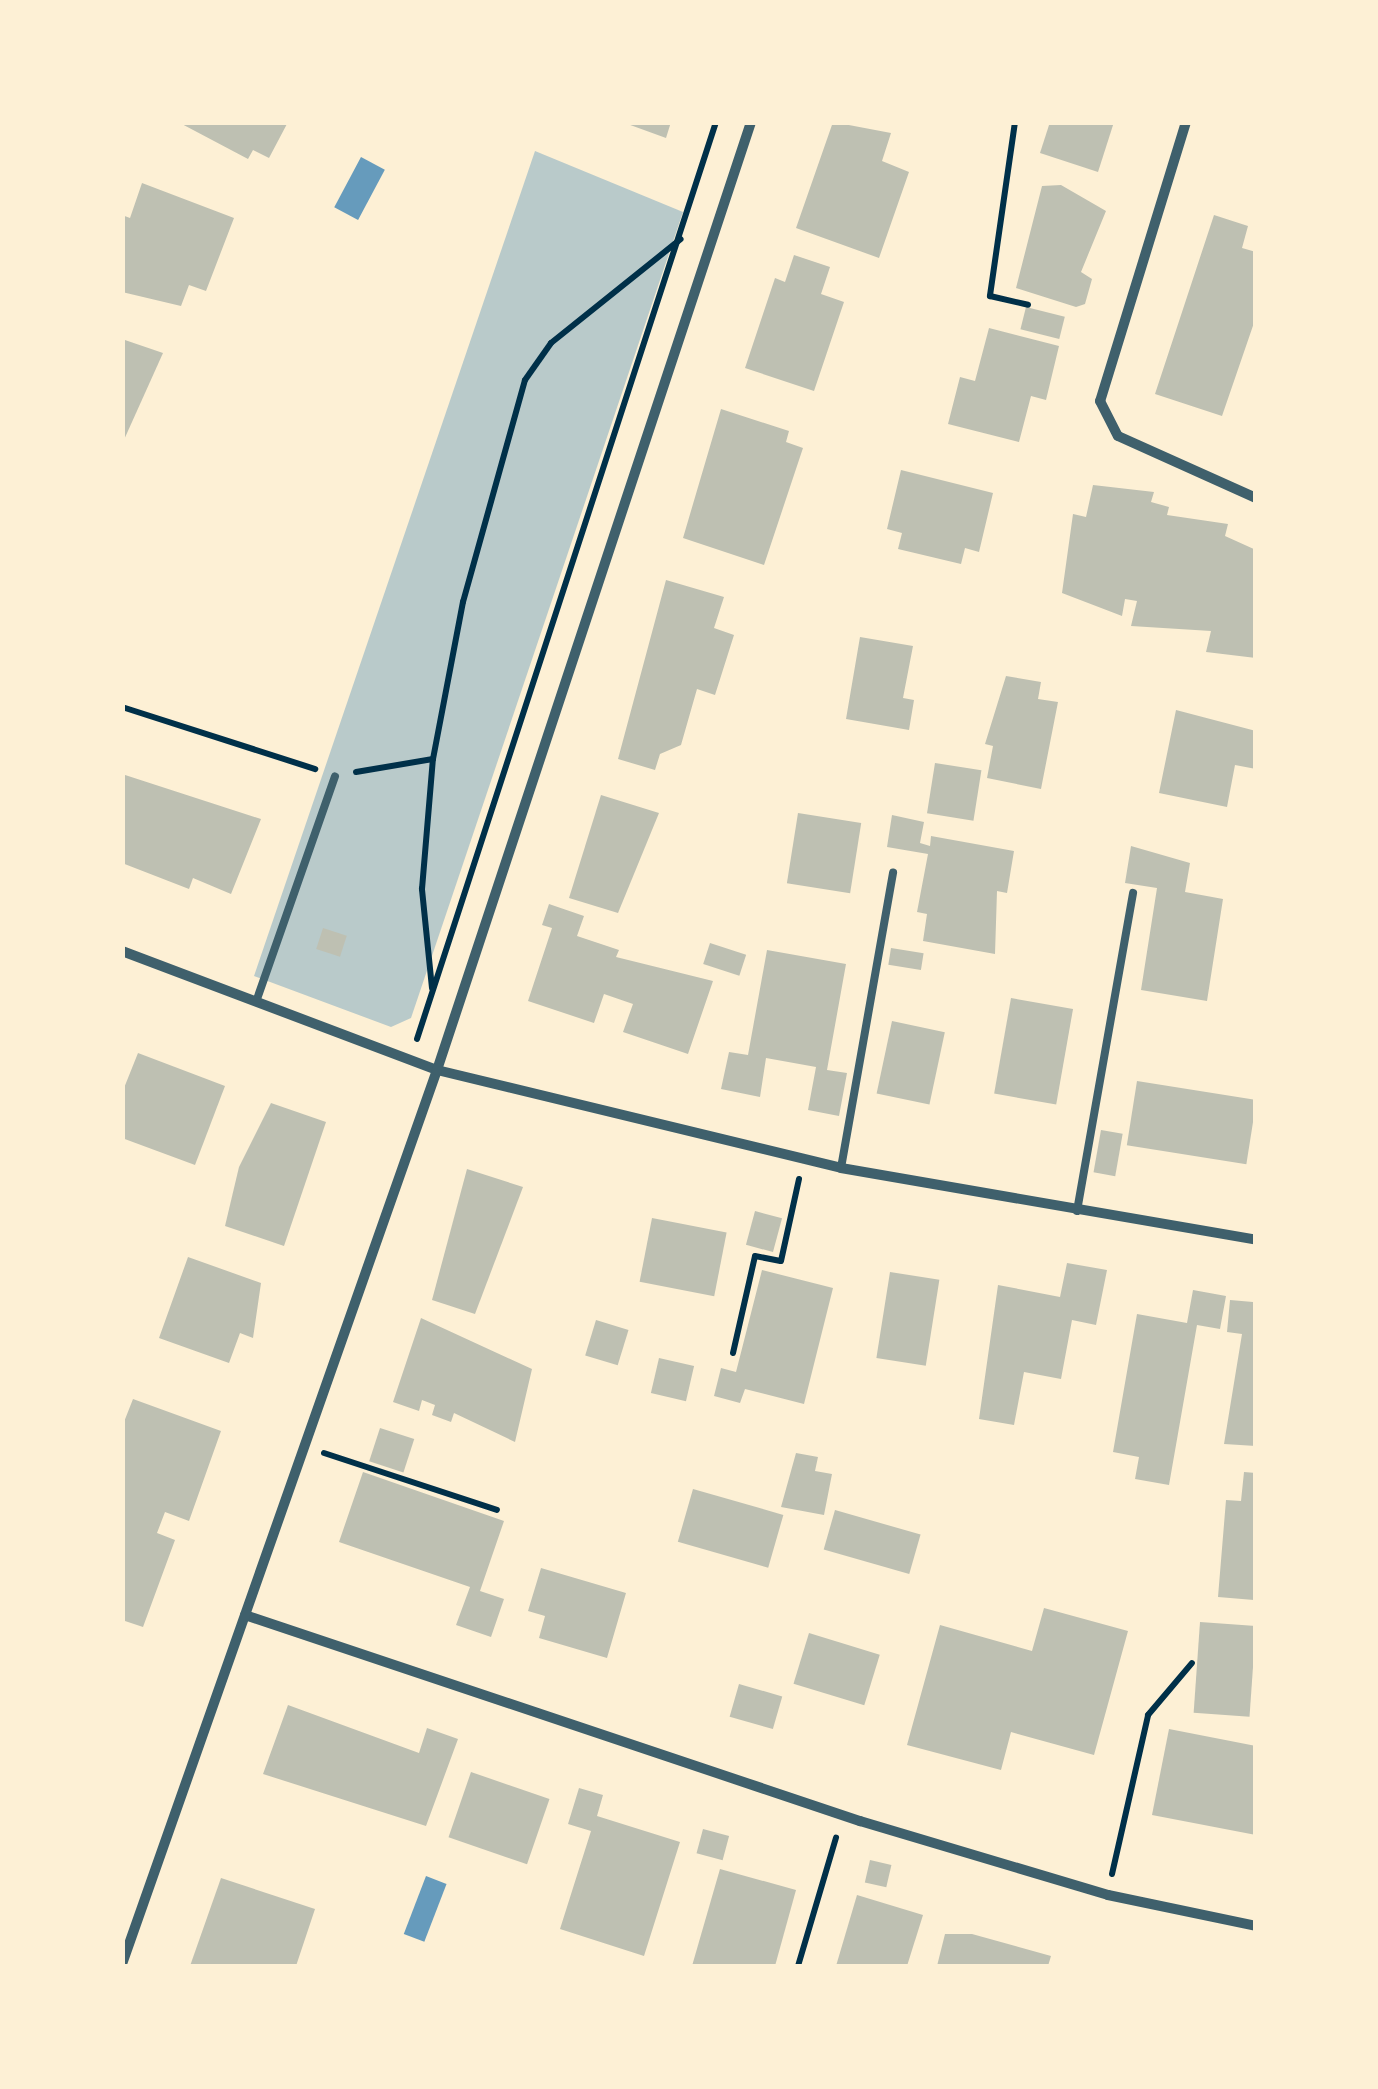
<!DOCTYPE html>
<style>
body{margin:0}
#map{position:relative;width:1378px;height:2089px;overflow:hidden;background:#fdf0d5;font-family:Inter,sans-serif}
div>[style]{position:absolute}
.green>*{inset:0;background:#b9caca}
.water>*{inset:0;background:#669bbc;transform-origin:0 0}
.building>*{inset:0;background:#bec0b2;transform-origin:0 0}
.path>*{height:6px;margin:-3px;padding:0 3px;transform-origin:3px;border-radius:3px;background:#003049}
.service>*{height:8px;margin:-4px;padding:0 4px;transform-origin:4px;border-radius:4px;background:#3f606c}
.minor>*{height:10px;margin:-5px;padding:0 5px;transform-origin:5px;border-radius:5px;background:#3f606c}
span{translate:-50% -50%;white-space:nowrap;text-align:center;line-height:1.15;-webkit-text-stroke:10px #fdf0d5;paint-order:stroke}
.frame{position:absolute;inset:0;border:125px solid #fdf0d5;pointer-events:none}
</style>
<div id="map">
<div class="green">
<div style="clip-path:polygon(535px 151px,683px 212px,411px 1018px,391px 1027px,254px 976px)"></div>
</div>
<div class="water">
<div style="left:361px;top:157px;width:27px;height:57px;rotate:28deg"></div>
<div style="left:426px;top:1876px;width:22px;height:62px;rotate:21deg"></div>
</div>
<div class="building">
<div style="clip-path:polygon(178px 122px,288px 122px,269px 158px,253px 150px,248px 159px)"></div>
<div style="clip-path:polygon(622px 122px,671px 122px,666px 138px)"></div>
<div style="clip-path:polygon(833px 122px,891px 133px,882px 161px,909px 172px,879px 258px,796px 228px)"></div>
<div style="clip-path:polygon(1050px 122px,1114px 122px,1098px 172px,1040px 153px)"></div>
<div style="clip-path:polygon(142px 183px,234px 218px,206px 291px,189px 285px,181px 306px,122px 292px,122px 215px,130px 218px)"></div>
<div style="clip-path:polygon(1061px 185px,1106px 211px,1081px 272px,1092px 279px,1085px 304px,1076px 307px,1016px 288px,1042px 186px)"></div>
<div style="clip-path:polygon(1214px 215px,1248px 226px,1242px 248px,1256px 252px,1256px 317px,1222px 416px,1155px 394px)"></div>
<div style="clip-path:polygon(794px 255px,830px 267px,821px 294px,844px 302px,814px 391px,745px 368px,775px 278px,785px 282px)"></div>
<div style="left:1026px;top:307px;width:40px;height:23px;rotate:14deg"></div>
<div style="clip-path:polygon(989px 328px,1059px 346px,1046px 400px,1031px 396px,1019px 442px,948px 424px,960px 377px,975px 381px)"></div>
<div style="clip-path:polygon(122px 339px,163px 353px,123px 442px,122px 442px)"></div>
<div style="clip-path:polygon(721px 409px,789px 431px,786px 442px,803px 448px,764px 565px,683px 538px)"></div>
<div style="clip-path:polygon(901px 470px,993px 493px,979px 552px,965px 548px,961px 564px,898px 549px,902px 533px,887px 529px)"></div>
<div style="clip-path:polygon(1093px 485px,1154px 492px,1151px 502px,1169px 507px,1167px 515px,1228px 524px,1225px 536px,1256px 550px,1256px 658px,1206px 652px,1211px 631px,1131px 626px,1137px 601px,1125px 599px,1122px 616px,1062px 593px,1073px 514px,1086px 517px)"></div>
<div style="clip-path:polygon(666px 580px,724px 597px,714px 628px,734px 635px,715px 695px,697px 689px,681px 745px,660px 754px,655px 770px,618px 759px)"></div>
<div style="clip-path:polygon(860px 637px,913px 646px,903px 698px,914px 700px,909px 730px,846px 719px)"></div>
<div style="clip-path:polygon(1006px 676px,1041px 682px,1038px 699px,1058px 702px,1041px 789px,987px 778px,993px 746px,985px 744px)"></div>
<div style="clip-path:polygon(1176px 710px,1256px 731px,1256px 769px,1235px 765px,1227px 807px,1159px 793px)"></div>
<div style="left:935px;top:763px;width:47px;height:51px;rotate:9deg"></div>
<div style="clip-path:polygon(122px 774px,261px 819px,231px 894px,193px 878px,189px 889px,122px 863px)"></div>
<div style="clip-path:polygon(601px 795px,659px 813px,618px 913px,569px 898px)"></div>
<div style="left:798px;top:813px;width:64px;height:71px;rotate:9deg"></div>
<div style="clip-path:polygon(892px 815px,924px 822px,920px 843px,930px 846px,931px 836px,1014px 851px,1007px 893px,997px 891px,995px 954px,923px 941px,927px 914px,917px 912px,928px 854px,887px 847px)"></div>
<div style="clip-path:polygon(1131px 846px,1190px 863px,1185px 892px,1223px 899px,1207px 1001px,1141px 990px,1157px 888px,1125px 883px)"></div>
<div style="clip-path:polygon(549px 904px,584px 916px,577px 936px,619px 950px,616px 957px,713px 981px,688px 1054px,623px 1032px,633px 1004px,604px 994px,594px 1023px,528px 1001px,552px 928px,542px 925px)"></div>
<div style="left:323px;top:928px;width:25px;height:22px;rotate:18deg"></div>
<div style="left:710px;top:943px;width:38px;height:22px;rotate:18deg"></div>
<div style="left:891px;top:948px;width:33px;height:17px;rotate:9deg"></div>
<div style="clip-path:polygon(767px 950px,846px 964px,827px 1070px,847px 1073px,839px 1116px,808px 1110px,816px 1067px,766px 1058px,760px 1097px,721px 1089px,729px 1052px,748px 1055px)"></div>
<div style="left:1011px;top:998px;width:63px;height:97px;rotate:10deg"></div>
<div style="left:892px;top:1021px;width:54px;height:74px;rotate:12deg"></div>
<div style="clip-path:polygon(138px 1053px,225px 1086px,195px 1165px,122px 1138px,122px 1093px)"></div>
<div style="left:1137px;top:1081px;width:121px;height:65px;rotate:9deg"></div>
<div style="clip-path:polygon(271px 1103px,326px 1122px,284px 1246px,225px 1226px,239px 1167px)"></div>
<div style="left:1101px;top:1130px;width:22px;height:43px;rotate:10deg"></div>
<div style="clip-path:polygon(467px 1169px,523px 1187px,475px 1314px,432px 1300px)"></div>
<div style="left:755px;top:1211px;width:28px;height:35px;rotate:15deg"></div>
<div style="left:652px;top:1218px;width:76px;height:65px;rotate:11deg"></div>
<div style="clip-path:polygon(188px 1257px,261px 1283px,253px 1338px,240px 1333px,229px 1363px,159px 1338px)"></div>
<div style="clip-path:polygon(1067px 1263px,1107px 1270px,1096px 1325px,1072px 1320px,1061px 1379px,1024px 1372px,1014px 1425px,979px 1419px,998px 1285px,1060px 1297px)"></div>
<div style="clip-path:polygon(762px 1270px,833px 1288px,804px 1404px,745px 1389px,740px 1403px,714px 1396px,721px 1368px,736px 1372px)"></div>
<div style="left:890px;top:1272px;width:50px;height:87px;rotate:9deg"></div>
<div style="clip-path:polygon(1193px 1290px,1226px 1296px,1220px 1329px,1197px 1325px,1169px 1485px,1135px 1479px,1139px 1457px,1113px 1452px,1137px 1314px,1187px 1323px)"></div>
<div style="clip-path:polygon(1230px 1300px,1253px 1302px,1256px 1446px,1224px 1444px,1242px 1334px,1227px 1332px)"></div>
<div style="clip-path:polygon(421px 1318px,532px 1369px,515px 1442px,454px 1413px,451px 1422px,432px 1415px,435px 1405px,422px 1400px,419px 1411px,393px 1402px)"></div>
<div style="left:596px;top:1320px;width:34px;height:37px;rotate:17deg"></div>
<div style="left:659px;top:1358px;width:36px;height:36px;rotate:13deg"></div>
<div style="clip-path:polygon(133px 1399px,221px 1431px,189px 1521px,165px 1512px,157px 1533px,175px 1540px,143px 1627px,122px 1620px,122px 1427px)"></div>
<div style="left:380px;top:1428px;width:36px;height:35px;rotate:18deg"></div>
<div style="clip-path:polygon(796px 1453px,818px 1457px,815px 1471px,832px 1474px,824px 1515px,781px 1507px)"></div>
<div style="clip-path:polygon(363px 1472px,504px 1521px,480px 1591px,504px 1599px,491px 1637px,456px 1625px,470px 1587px,339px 1542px)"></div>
<div style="clip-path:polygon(1244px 1472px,1256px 1473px,1254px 1600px,1218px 1597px,1226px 1500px,1241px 1501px)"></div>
<div style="left:693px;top:1489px;width:94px;height:55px;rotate:16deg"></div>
<div style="left:835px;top:1510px;width:89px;height:41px;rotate:16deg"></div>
<div style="clip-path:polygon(541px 1568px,626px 1593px,607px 1658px,539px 1638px,545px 1616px,528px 1611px)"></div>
<div style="clip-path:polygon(1044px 1608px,1128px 1631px,1094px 1755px,1011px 1732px,1001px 1770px,907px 1745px,940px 1625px,1032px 1651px)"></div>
<div style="left:1200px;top:1622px;width:56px;height:91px;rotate:4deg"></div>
<div style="left:809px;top:1633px;width:74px;height:53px;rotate:17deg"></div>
<div style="left:739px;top:1684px;width:45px;height:34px;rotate:16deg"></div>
<div style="clip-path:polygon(288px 1705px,419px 1753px,427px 1728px,458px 1739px,426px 1826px,263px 1774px)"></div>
<div style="clip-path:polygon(1169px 1729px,1256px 1746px,1256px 1835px,1152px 1815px)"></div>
<div style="left:471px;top:1772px;width:83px;height:69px;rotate:19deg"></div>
<div style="clip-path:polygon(579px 1788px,603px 1795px,597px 1816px,680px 1842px,644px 1956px,560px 1929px,591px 1831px,568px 1824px)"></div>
<div style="left:703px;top:1829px;width:27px;height:25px;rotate:15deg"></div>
<div style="left:870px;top:1860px;width:22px;height:23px;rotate:13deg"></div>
<div style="clip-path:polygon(720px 1869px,796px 1890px,775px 1966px,692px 1966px)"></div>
<div style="clip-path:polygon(221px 1878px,315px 1909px,296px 1966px,190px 1966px)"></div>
<div style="clip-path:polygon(857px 1895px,923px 1915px,907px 1966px,836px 1966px)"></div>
<div style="clip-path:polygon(945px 1934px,972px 1934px,1051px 1956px,1048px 1966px,937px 1966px)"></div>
</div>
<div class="path">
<div style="left:1015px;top:122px;width:176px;rotate:98.2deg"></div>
<div style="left:990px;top:296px;width:39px;rotate:13deg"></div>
<div style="left:122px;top:707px;width:203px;rotate:17.8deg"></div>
<div style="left:356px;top:772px;width:78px;rotate:-9.6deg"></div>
<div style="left:432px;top:988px;width:100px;rotate:-95.8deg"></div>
<div style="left:422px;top:889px;width:130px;rotate:-85.2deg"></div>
<div style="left:433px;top:759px;width:160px;rotate:-79.2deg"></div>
<div style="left:463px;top:602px;width:230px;rotate:-74.4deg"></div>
<div style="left:525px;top:380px;width:45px;rotate:-54.9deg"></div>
<div style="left:551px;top:343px;width:166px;rotate:-38.7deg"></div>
<div style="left:417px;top:1039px;width:965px;rotate:-71.94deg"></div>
<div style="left:733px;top:1353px;width:99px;rotate:-77.2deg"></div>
<div style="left:755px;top:1256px;width:26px;rotate:11deg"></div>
<div style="left:781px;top:1261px;width:84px;rotate:-77.6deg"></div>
<div style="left:324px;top:1453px;width:182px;rotate:18.2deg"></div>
<div style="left:1112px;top:1874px;width:163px;rotate:-77.2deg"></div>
<div style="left:1148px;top:1715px;width:68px;rotate:-49.8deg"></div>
<div style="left:798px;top:1966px;width:134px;rotate:-73.5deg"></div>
</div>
<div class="service">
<div style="left:256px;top:1002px;width:239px;rotate:-70.7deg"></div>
<div style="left:841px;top:1168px;width:300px;rotate:-80deg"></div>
<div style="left:1077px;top:1211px;width:323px;rotate:-80deg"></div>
</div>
<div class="minor">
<div style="left:1186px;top:122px;width:292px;rotate:107.1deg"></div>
<div style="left:1100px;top:401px;width:39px;rotate:63deg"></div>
<div style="left:1118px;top:436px;width:151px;rotate:24.2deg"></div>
<div style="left:122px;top:951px;width:337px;rotate:20.7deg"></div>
<div style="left:437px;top:1070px;width:416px;rotate:13.6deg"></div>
<div style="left:841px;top:1168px;width:421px;rotate:9.8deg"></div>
<div style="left:245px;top:1615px;width:649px;rotate:18.52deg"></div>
<div style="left:860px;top:1821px;width:259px;rotate:16.6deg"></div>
<div style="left:1108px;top:1895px;width:151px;rotate:11.8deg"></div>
<div style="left:122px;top:1964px;width:948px;rotate:-70.59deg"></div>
<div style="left:437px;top:1070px;width:999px;rotate:-71.67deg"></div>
</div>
<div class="frame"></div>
</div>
